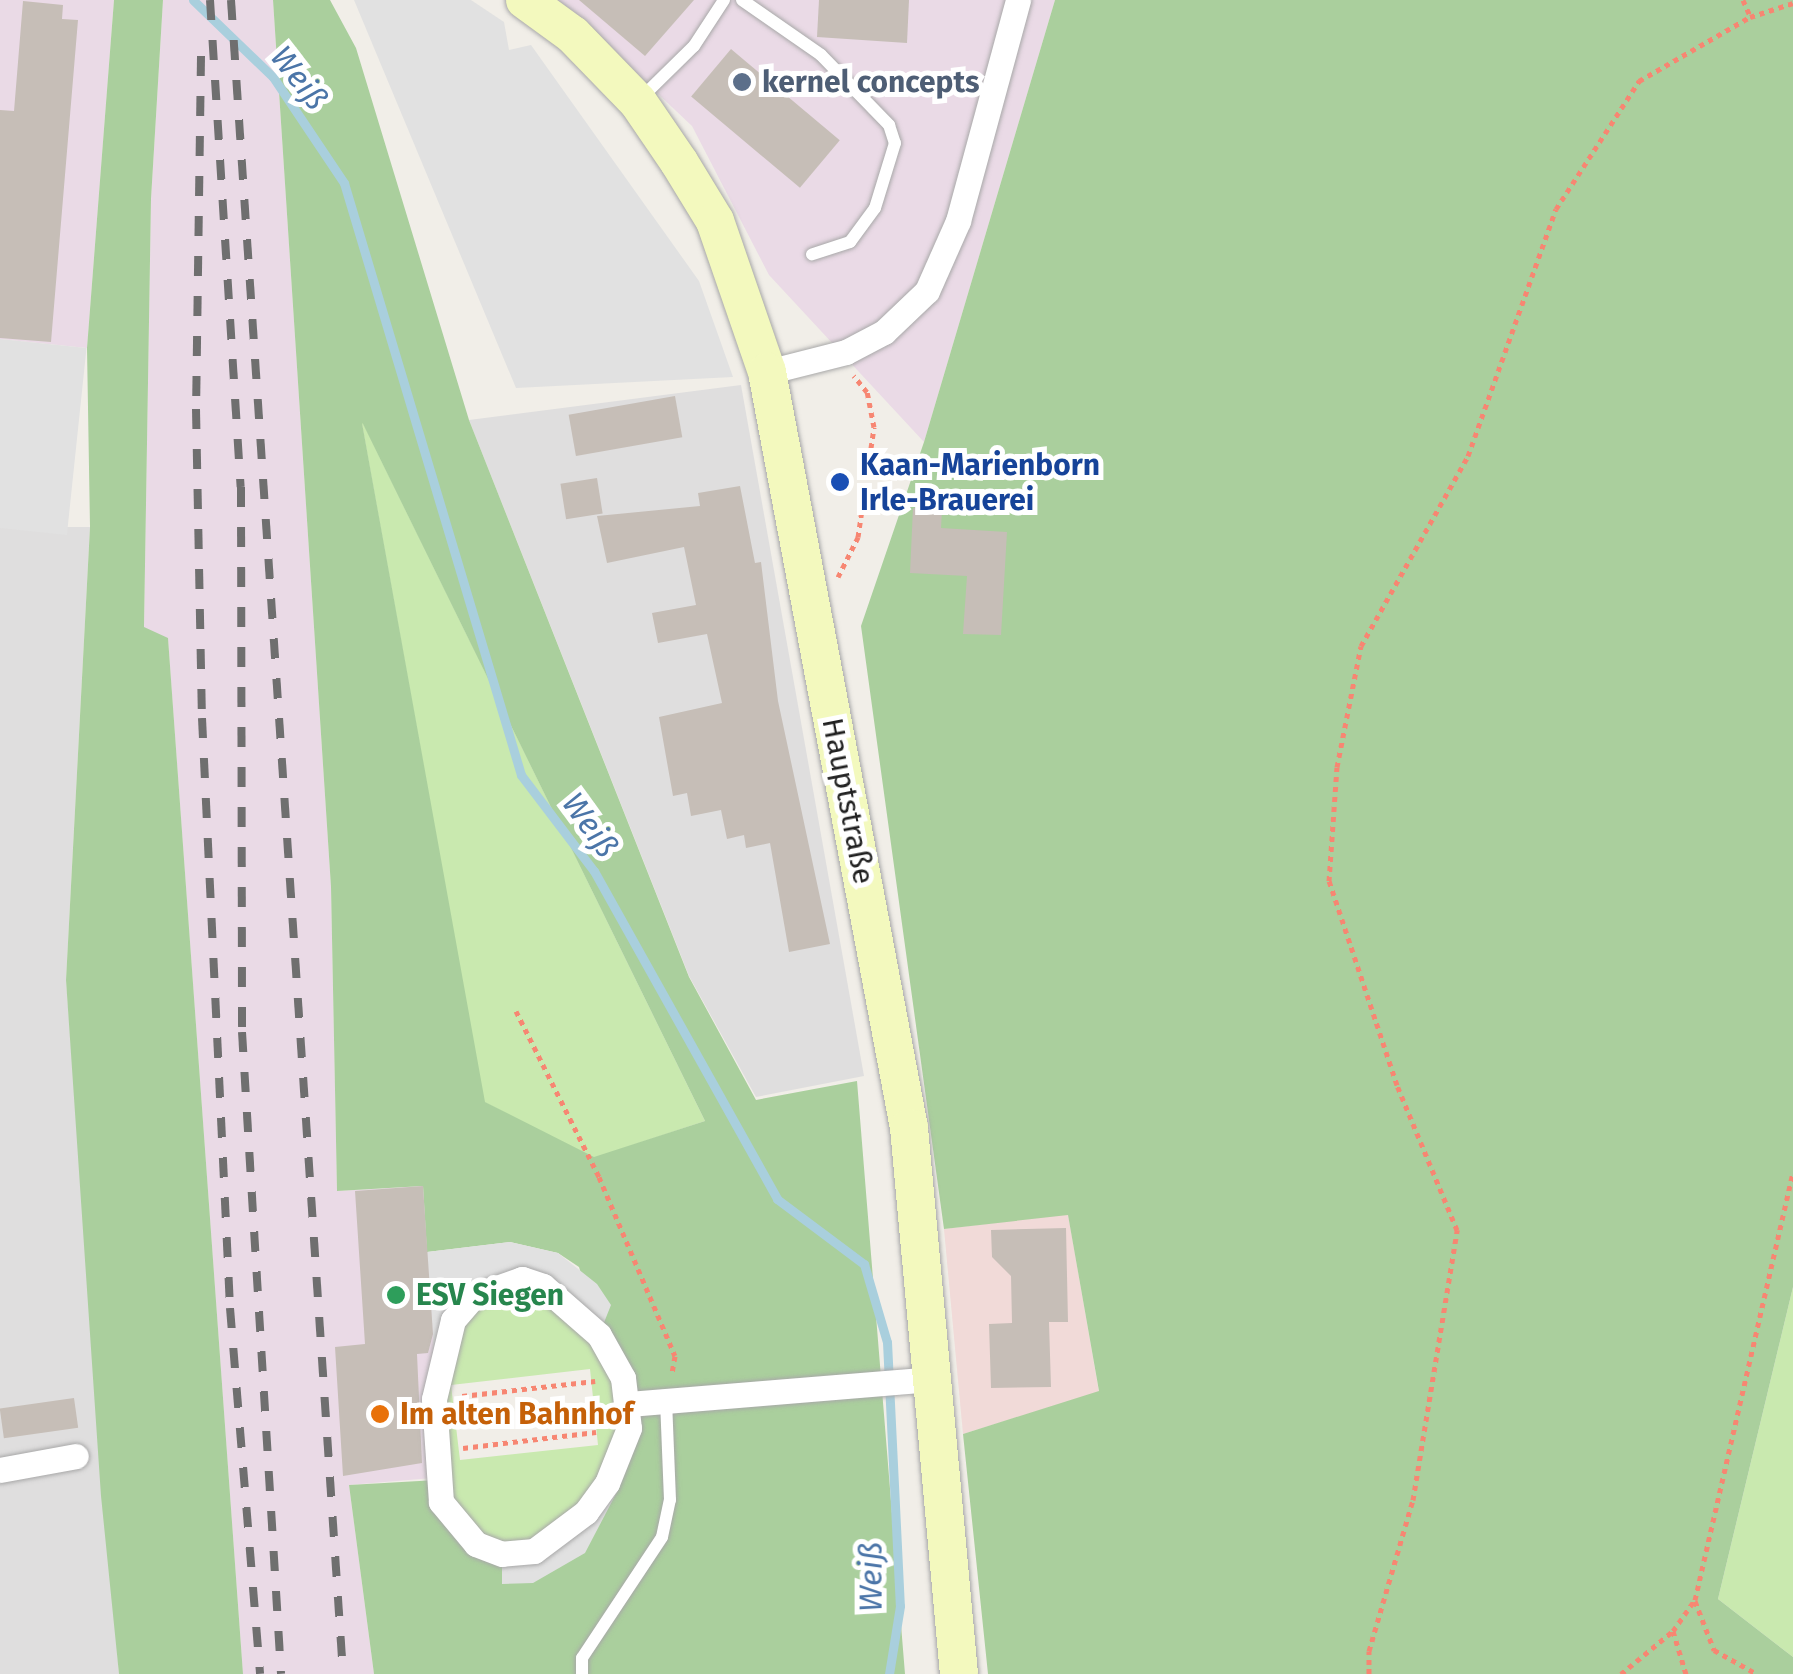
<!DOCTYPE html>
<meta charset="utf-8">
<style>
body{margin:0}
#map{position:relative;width:1793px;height:1674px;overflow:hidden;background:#f1eee8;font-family:"Fira Sans",sans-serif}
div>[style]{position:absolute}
.residential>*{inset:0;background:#dfdede}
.commercial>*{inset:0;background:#f1dad8}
.industrial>*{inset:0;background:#eadae6}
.grass>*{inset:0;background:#c9e9af}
.forest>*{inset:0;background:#aacf9d}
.parking>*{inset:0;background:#e1e1e1;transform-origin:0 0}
.stream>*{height:9px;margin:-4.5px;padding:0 4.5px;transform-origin:4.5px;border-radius:4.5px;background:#a9cfdd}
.building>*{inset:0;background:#c6beb7;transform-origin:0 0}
.path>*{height:5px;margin-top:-2.5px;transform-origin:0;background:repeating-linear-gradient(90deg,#f78672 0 5px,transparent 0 10px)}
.roads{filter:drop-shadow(0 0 2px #a8a8a8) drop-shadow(0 0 2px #a8a8a8)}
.service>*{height:12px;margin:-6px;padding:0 6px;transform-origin:6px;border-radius:6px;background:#fff}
.minor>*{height:25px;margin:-12.5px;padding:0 12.5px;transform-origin:12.5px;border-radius:12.5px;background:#fff}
.secondary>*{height:38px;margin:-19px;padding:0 19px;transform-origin:19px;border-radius:19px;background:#f3f9be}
.rail>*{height:8px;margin-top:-4px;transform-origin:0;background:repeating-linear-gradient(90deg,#6f6f6f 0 20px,transparent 0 40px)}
.dots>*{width:28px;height:28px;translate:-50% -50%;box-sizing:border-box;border:5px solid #fff;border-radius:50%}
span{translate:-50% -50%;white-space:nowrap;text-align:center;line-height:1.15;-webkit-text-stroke:10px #fff;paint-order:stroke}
.service-label{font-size:30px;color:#4e5e75;font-weight:700}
.left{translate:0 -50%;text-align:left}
.transit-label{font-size:30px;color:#164399;font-weight:700}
.street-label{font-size:30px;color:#212121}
.leisure-label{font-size:30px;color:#27864d;font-weight:700}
.food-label{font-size:30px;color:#c56008;font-weight:700}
.water-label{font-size:32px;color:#4b75a8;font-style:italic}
</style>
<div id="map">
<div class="residential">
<div style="clip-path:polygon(741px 385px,864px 1076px,756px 1097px,689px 976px,469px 420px)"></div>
<div style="clip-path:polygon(0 527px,90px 527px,66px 980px,119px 1674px,0 1674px)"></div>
</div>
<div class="commercial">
<div style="clip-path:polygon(1068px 1214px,1099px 1392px,963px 1434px,944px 1229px)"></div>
</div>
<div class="industrial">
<div style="clip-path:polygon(0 0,114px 0,87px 348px,0 339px)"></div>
<div style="clip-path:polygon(163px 0,273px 0,331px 887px,337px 1191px,423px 1186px,444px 1477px,349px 1485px,374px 1674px,243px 1674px,168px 639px,144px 628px,151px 199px)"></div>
<div style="clip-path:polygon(546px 0,1055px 0,924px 442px,769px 275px,692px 126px,601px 40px)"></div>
</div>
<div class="grass">
<div style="clip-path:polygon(361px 419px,705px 1121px,594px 1158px,484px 1102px)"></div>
<div style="clip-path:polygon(evenodd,500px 1282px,577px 1311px,629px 1404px,607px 1483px,533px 1551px,476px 1544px,437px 1480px,445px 1344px,500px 1282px,590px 1369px,598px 1445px,460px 1460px,451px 1385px,590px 1369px)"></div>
<div style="clip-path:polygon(1793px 1287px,1793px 1657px,1718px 1599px)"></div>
</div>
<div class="forest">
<div style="clip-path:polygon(114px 0,163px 0,151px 199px,144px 627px,168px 638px,243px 1674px,119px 1674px,101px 1496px,66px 980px,90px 527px,87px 348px)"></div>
<div style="clip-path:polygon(evenodd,273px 0,330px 0,356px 48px,469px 420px,689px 977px,756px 1100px,857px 1081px,905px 1674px,374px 1674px,349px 1485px,437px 1480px,441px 1502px,502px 1554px,502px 1584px,618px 1489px,629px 1428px,579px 1267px,558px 1253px,510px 1242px,427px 1252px,423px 1186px,337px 1191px,331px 887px,273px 0,362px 423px,363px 424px,705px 1121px,594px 1157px,485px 1102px,362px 423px)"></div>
<div style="clip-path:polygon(1055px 0,1793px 0,1793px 1287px,1718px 1599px,1793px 1657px,1793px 1674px,988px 1674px,963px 1434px,1099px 1391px,1068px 1215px,944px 1229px,861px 626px,924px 442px)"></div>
</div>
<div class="parking">
<div style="clip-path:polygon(354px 0,471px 0,504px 22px,509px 50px,531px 45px,699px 281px,733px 377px,516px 388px)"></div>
<div style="left:0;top:339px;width:87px;height:188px;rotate:6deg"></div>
<div style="clip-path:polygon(510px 1242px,558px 1253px,597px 1284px,611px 1305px,599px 1335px,577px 1311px,500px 1282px,434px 1351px,427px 1252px)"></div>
<div style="clip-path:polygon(607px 1483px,618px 1490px,585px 1553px,533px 1583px,502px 1584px,502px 1554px,534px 1550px)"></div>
</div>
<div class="stream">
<div style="left:193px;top:0;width:111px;rotate:43.9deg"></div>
<div style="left:273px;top:77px;width:128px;rotate:56.2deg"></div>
<div style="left:344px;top:183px;width:618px;rotate:73.35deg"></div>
<div style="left:521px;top:775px;width:121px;rotate:52.8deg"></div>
<div style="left:594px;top:871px;width:376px;rotate:60.8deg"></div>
<div style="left:777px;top:1199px;width:109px;rotate:36.8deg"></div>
<div style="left:864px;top:1264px;width:81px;rotate:73.6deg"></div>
<div style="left:887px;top:1342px;width:264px;rotate:87.2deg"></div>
<div style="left:900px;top:1606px;width:69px;rotate:99.2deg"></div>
</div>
<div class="building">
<div style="clip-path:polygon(579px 0,694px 0,645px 56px)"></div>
<div style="clip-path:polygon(819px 0,909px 0,907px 43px,817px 37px)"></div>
<div style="clip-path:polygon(23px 1px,63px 5px,62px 19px,78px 20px,51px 342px,0 338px,0 110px,14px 111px)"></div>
<div style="left:731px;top:49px;width:142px;height:62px;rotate:40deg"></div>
<div style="left:675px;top:396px;width:42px;height:108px;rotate:80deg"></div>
<div style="left:597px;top:478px;width:36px;height:37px;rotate:81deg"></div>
<div style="clip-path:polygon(740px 486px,755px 563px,761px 562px,778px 701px,830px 944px,789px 952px,770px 843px,746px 848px,744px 835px,727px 839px,721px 810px,691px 816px,687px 793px,673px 796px,659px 717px,722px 703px,707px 634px,658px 643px,652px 613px,696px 605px,684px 547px,607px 563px,597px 516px,700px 506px,698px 493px)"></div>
<div style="clip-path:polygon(913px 508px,942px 510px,941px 528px,1007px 532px,1001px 635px,963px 634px,967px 576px,910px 573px)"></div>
<div style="clip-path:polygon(423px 1186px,433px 1334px,428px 1353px,417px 1354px,422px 1463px,343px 1476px,335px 1347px,365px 1344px,355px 1191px)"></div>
<div style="clip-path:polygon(1066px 1228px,1068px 1322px,1049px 1322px,1051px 1387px,991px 1388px,989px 1324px,1012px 1323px,1011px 1276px,992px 1257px,991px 1230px)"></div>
<div style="left:74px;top:1398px;width:30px;height:75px;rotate:82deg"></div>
</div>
<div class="path">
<div style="left:1743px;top:0;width:17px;rotate:66deg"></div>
<div style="left:838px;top:577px;width:45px;rotate:-63.4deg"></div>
<div style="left:858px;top:537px;width:111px;rotate:-81.7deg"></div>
<div style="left:874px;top:427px;width:36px;rotate:-101deg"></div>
<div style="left:867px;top:392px;width:21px;rotate:-129deg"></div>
<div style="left:516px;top:1011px;width:186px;rotate:63.4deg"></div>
<div style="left:599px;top:1177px;width:194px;rotate:67deg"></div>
<div style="left:675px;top:1356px;width:17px;rotate:100deg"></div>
<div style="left:462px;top:1396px;width:134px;rotate:-6.4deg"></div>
<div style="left:463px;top:1448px;width:134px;rotate:-6.9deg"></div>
<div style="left:1695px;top:1601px;width:53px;rotate:68.8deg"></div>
<div style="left:1714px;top:1650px;width:49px;rotate:29.2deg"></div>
<div style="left:1369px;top:1674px;width:23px;rotate:-90deg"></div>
<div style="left:1369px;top:1651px;width:157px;rotate:-73.8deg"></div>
<div style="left:1413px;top:1500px;width:274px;rotate:-80.7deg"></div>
<div style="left:1457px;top:1230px;width:157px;rotate:-112.5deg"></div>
<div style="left:1397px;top:1085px;width:215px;rotate:-108.4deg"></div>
<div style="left:1329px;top:881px;width:114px;rotate:-86deg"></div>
<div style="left:1337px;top:767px;width:123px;rotate:-78.8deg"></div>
<div style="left:1361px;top:646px;width:218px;rotate:-60.6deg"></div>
<div style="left:1468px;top:456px;width:262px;rotate:-70.4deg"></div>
<div style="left:1556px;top:209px;width:153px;rotate:-57deg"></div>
<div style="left:1639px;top:81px;width:128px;rotate:-30deg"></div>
<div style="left:1750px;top:17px;width:45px;rotate:-18deg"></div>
<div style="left:1621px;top:1674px;width:67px;rotate:-39.6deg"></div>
<div style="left:1686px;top:1674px;width:45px;rotate:-106.8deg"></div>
<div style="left:1673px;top:1631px;width:38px;rotate:-55deg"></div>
<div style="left:1695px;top:1600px;width:439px;rotate:-77.1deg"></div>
</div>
<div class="roads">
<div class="service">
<div style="left:742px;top:0;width:96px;rotate:34.8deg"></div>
<div style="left:821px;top:55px;width:98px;rotate:45.8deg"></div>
<div style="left:889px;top:125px;width:19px;rotate:72deg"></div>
<div style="left:895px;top:143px;width:68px;rotate:107.1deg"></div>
<div style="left:875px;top:208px;width:42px;rotate:126.3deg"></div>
<div style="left:850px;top:242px;width:40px;rotate:162deg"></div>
<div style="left:639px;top:100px;width:77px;rotate:-44.5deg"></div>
<div style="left:694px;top:46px;width:55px;rotate:-56.9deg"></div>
<div style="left:582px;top:1674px;width:16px;rotate:-90deg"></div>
<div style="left:582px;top:1658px;width:145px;rotate:-56.5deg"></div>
<div style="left:662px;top:1537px;width:38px;rotate:-78deg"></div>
<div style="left:670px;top:1500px;width:99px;rotate:-92.3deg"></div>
</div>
<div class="minor">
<div style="left:767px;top:372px;width:81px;rotate:-14.2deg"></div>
<div style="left:846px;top:352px;width:43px;rotate:-27.8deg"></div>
<div style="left:884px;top:332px;width:59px;rotate:-43.6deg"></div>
<div style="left:927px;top:291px;width:77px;rotate:-66.1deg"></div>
<div style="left:958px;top:221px;width:229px;rotate:-74.8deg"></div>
<div style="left:522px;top:1279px;width:22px;rotate:18deg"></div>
<div style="left:543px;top:1286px;width:74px;rotate:41.2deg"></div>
<div style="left:599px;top:1335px;width:49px;rotate:60.8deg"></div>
<div style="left:623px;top:1378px;width:50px;rotate:83.2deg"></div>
<div style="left:629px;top:1428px;width:59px;rotate:111.8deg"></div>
<div style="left:607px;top:1483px;width:36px;rotate:126deg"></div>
<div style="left:586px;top:1512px;width:65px;rotate:143.1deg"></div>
<div style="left:534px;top:1551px;width:32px;rotate:175deg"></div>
<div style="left:502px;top:1554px;width:28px;rotate:-159deg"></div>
<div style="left:476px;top:1544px;width:55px;rotate:-129.8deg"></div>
<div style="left:441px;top:1502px;width:103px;rotate:-93.9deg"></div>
<div style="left:434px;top:1399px;width:81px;rotate:-76.5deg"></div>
<div style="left:453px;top:1320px;width:32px;rotate:-49deg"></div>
<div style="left:474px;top:1296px;width:51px;rotate:-19.5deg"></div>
<div style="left:629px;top:1404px;width:306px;rotate:-4.7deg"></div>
<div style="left:0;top:1470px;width:77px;rotate:-10.4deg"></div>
</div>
<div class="secondary">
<div style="left:525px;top:0;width:59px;rotate:36.1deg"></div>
<div style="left:573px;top:35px;width:93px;rotate:45.9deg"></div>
<div style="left:638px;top:102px;width:73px;rotate:55.7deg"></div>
<div style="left:679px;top:162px;width:69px;rotate:58.6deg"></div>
<div style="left:715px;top:221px;width:160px;rotate:71deg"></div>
<div style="left:767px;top:372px;width:769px;rotate:79.36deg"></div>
<div style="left:909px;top:1128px;width:548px;rotate:84.77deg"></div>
</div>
</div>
<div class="rail">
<div style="left:210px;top:0;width:488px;rotate:86.4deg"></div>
<div style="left:241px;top:487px;width:545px;rotate:89.89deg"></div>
<div style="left:242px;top:1032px;width:643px;rotate:86.52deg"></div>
<div style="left:231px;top:0;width:1678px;rotate:86.17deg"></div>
<div style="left:201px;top:56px;width:353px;rotate:90.8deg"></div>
<div style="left:196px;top:409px;width:309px;rotate:88.9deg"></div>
<div style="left:202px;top:718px;width:591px;rotate:87.28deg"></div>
<div style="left:230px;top:1308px;width:367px;rotate:85.3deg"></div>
</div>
<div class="dots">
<div style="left:742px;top:82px;background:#5c6f8a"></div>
<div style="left:840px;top:482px;background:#1a4fb4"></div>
<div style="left:396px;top:1295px;background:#2e9e5b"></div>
<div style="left:380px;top:1414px;background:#e8710a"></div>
</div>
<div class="service-label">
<span class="left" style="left:762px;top:82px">kernel concepts</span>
</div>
<div class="transit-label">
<span class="left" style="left:860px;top:482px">Kaan-Marienborn<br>Irle-Brauerei</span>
</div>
<div class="street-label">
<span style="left:848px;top:801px;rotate:79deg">Hauptstraße</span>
</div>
<div class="leisure-label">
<span class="left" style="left:416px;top:1295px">ESV Siegen</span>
</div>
<div class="food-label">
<span class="left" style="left:400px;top:1414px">Im alten Bahnhof</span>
</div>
<div class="water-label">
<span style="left:299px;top:78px;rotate:52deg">Weiß</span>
<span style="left:590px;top:825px;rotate:54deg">Weiß</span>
<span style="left:871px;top:1577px;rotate:-90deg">Weiß</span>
</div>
</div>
